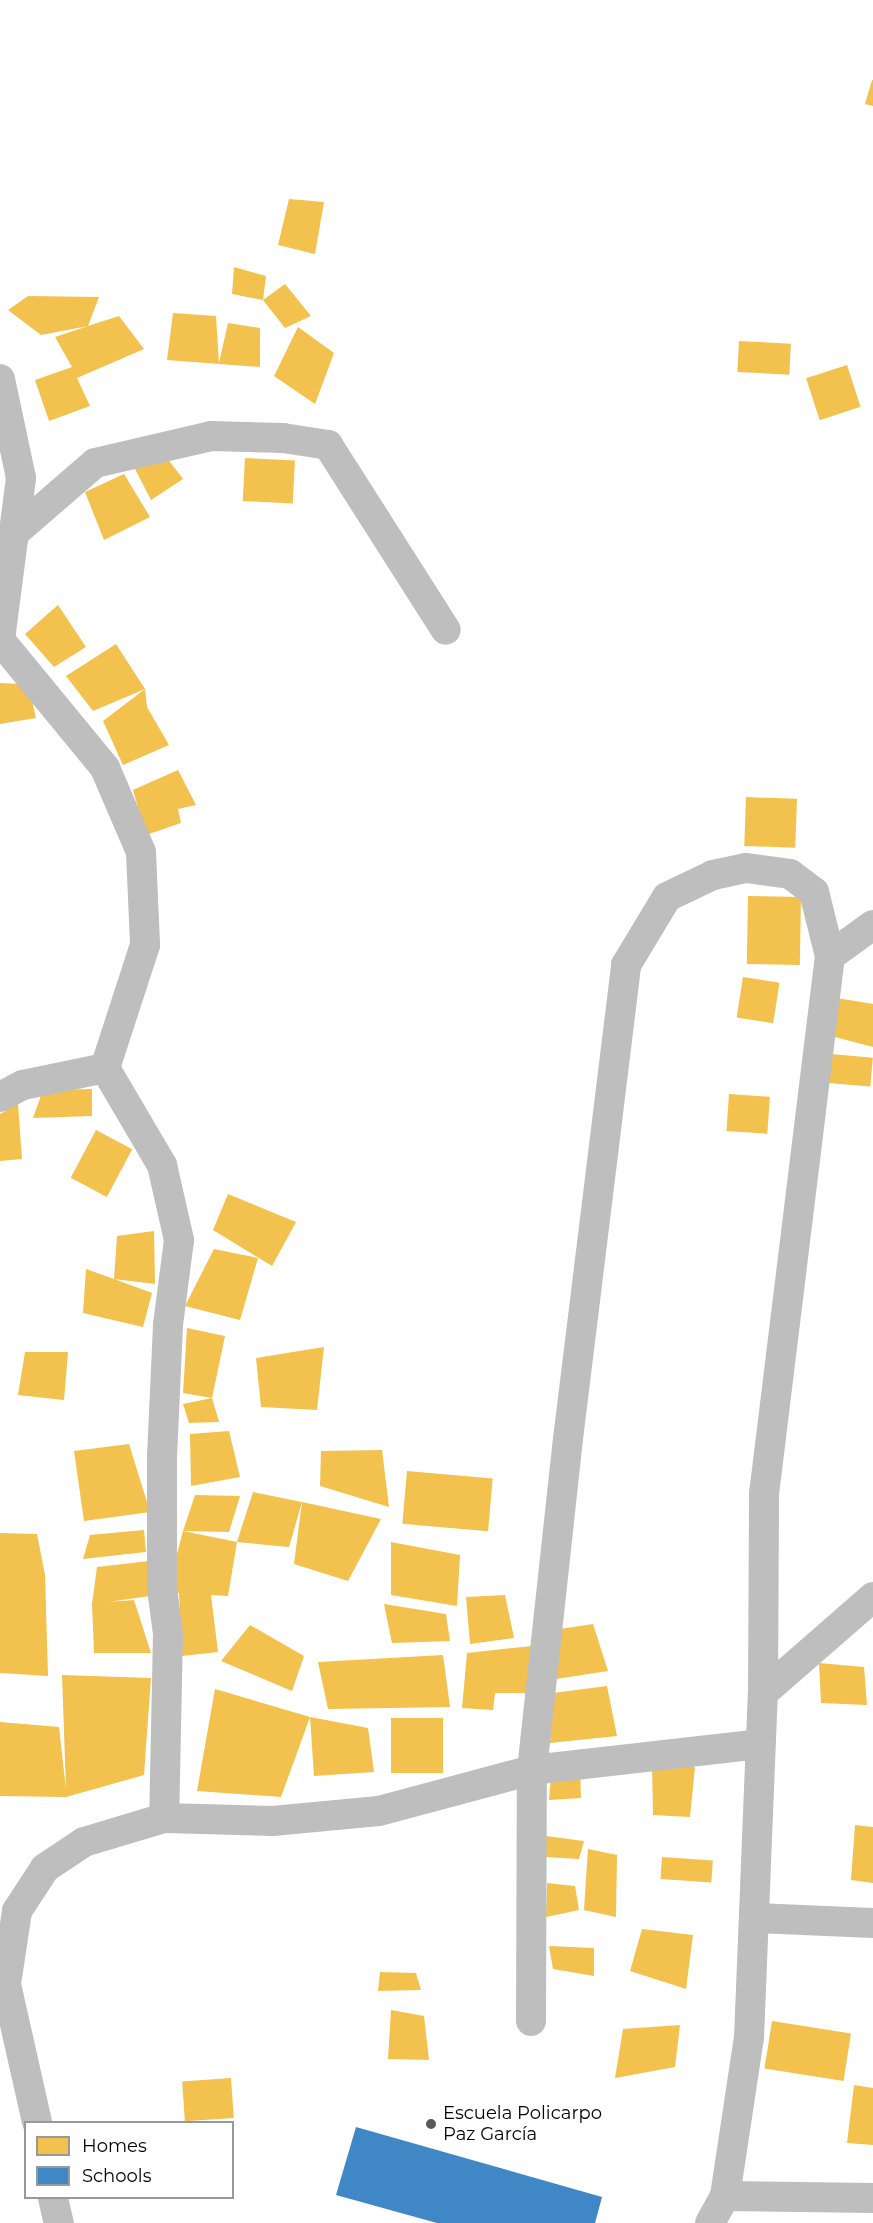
<!DOCTYPE html>
<meta charset="utf-8">
<style>
body{margin:0}
#map{position:relative;width:873px;height:2223px;overflow:hidden;background:#fff;font-family:Montserrat,sans-serif}
div>[style]{position:absolute}
.homes>*{inset:0;background:#f2c14e;transform-origin:0 0}
.schools>*{inset:0;background:#3f88c5}
.street>*{height:30px;margin:-15px;padding:0 15px;transform-origin:15px;border-radius:15px;background:#bebebe}
.dots>*{width:16px;height:16px;translate:-50% -50%;box-sizing:border-box;border:3px solid #fff;border-radius:50%}
span{translate:-50% -50%;white-space:nowrap;text-align:center;line-height:1.15;-webkit-text-stroke:6px #fff;paint-order:stroke}
.poi-label{font-size:18px;color:#000}
.left{translate:0 -50%;text-align:left}
.legend{position:absolute;left:24px;top:2121px;width:210px;height:78px;box-sizing:border-box;background:#fff;border:2px solid #999;margin:0;padding:8px 10px;list-style:none;font-size:18px;color:#000}
.legend li{display:flex;align-items:center;gap:12px;height:30px}
.legend b{width:30px;border:2px solid #999}
</style>
<div id="map">
<div class="homes">
<div style="clip-path:polygon(872px 80px,873px 80px,873px 106px,865px 104px)"></div>
<div style="clip-path:polygon(289px 199px,324px 202px,315px 254px,278px 245px)"></div>
<div style="clip-path:polygon(234px 267px,266px 276px,263px 300px,232px 294px)"></div>
<div style="clip-path:polygon(285px 284px,311px 316px,285px 328px,263px 300px)"></div>
<div style="clip-path:polygon(28px 296px,99px 297px,88px 326px,119px 316px,144px 349px,77px 378px,90px 406px,49px 421px,35px 380px,72px 367px,55px 337px,88px 326px,41px 335px,8px 310px)"></div>
<div style="clip-path:polygon(173px 313px,216px 316px,219px 363px,228px 323px,260px 328px,260px 367px,167px 360px)"></div>
<div style="clip-path:polygon(298px 327px,334px 353px,315px 404px,274px 376px)"></div>
<div style="left:739px;top:341px;width:52px;height:31px;rotate:3deg"></div>
<div style="left:847px;top:365px;width:44px;height:43px;rotate:72deg"></div>
<div style="clip-path:polygon(167px 458px,183px 479px,151px 500px,133px 465px)"></div>
<div style="left:245px;top:458px;width:50px;height:43px;rotate:3deg"></div>
<div style="clip-path:polygon(124px 474px,150px 517px,104px 540px,85px 492px)"></div>
<div style="clip-path:polygon(58px 605px,86px 647px,54px 667px,25px 634px)"></div>
<div style="clip-path:polygon(116px 644px,145px 689px,147px 707px,169px 745px,123px 765px,103px 721px,145px 689px,93px 711px,66px 676px)"></div>
<div style="clip-path:polygon(0 683px,23px 684px,32px 701px,36px 718px,0 724px)"></div>
<div style="clip-path:polygon(178px 770px,196px 805px,178px 809px,181px 823px,146px 835px,133px 790px)"></div>
<div style="left:746px;top:797px;width:51px;height:49px;rotate:2deg"></div>
<div style="left:748px;top:896px;width:53px;height:68px;rotate:1deg"></div>
<div style="left:743px;top:977px;width:37px;height:41px;rotate:9deg"></div>
<div style="clip-path:polygon(837px 998px,873px 1004px,873px 1047px,831px 1036px)"></div>
<div style="left:831px;top:1054px;width:42px;height:29px;rotate:5deg"></div>
<div style="clip-path:polygon(92px 1089px,92px 1116px,33px 1118px,43px 1090px)"></div>
<div style="left:729px;top:1094px;width:41px;height:37px;rotate:4deg"></div>
<div style="clip-path:polygon(18px 1104px,22px 1159px,0 1161px,0 1114px)"></div>
<div style="left:96px;top:1130px;width:41px;height:54px;rotate:28deg"></div>
<div style="clip-path:polygon(228px 1194px,296px 1222px,272px 1266px,213px 1230px)"></div>
<div style="clip-path:polygon(154px 1231px,155px 1284px,114px 1279px,152px 1293px,143px 1327px,83px 1313px,86px 1269px,114px 1279px,117px 1236px)"></div>
<div style="clip-path:polygon(214px 1249px,258px 1258px,240px 1320px,185px 1306px)"></div>
<div style="clip-path:polygon(187px 1328px,225px 1336px,212px 1398px,219px 1422px,189px 1423px,183px 1404px,212px 1398px,183px 1393px)"></div>
<div style="clip-path:polygon(324px 1347px,317px 1410px,261px 1407px,256px 1358px)"></div>
<div style="clip-path:polygon(25px 1352px,68px 1352px,64px 1400px,18px 1395px)"></div>
<div style="clip-path:polygon(229px 1431px,240px 1477px,191px 1486px,190px 1434px)"></div>
<div style="clip-path:polygon(129px 1444px,150px 1512px,84px 1521px,74px 1451px)"></div>
<div style="clip-path:polygon(382px 1450px,389px 1507px,320px 1486px,321px 1451px)"></div>
<div style="left:407px;top:1471px;width:86px;height:53px;rotate:5deg"></div>
<div style="clip-path:polygon(253px 1492px,302px 1502px,289px 1547px,237px 1542px,228px 1596px,211px 1595px,218px 1652px,182px 1656px,179px 1593px,167px 1592px,183px 1531px,195px 1495px,240px 1496px,229px 1532px,183px 1531px,237px 1542px)"></div>
<div style="clip-path:polygon(302px 1502px,381px 1519px,348px 1581px,294px 1564px)"></div>
<div style="clip-path:polygon(144px 1530px,146px 1552px,83px 1559px,90px 1535px)"></div>
<div style="clip-path:polygon(0 1533px,37px 1534px,45px 1575px,48px 1676px,0 1673px)"></div>
<div style="clip-path:polygon(391px 1542px,460px 1555px,457px 1606px,391px 1595px)"></div>
<div style="clip-path:polygon(149px 1561px,150px 1596px,108px 1602px,134px 1600px,151px 1653px,94px 1653px,92px 1604px,97px 1567px)"></div>
<div style="clip-path:polygon(505px 1595px,514px 1638px,470px 1644px,466px 1597px)"></div>
<div style="clip-path:polygon(384px 1604px,446px 1614px,450px 1641px,392px 1643px)"></div>
<div style="clip-path:polygon(593px 1624px,608px 1671px,556px 1679px,560px 1629px)"></div>
<div style="clip-path:polygon(250px 1625px,304px 1656px,292px 1691px,221px 1661px)"></div>
<div style="clip-path:polygon(532px 1646px,531px 1693px,495px 1693px,493px 1710px,462px 1708px,467px 1653px)"></div>
<div style="clip-path:polygon(443px 1655px,450px 1707px,328px 1709px,318px 1662px)"></div>
<div style="clip-path:polygon(819px 1663px,864px 1667px,867px 1705px,821px 1703px)"></div>
<div style="clip-path:polygon(62px 1675px,151px 1678px,144px 1775px,66px 1797px,0 1796px,0 1722px,59px 1727px,66px 1789px)"></div>
<div style="clip-path:polygon(607px 1686px,617px 1736px,550px 1743px,553px 1693px)"></div>
<div style="clip-path:polygon(215px 1689px,310px 1717px,368px 1728px,374px 1772px,314px 1776px,310px 1717px,281px 1797px,197px 1791px)"></div>
<div style="left:391px;top:1718px;width:52px;height:55px"></div>
<div style="clip-path:polygon(652px 1762px,695px 1767px,690px 1817px,653px 1815px)"></div>
<div style="clip-path:polygon(580px 1770px,581px 1798px,549px 1800px,551px 1777px)"></div>
<div style="clip-path:polygon(855px 1825px,873px 1827px,873px 1883px,851px 1880px)"></div>
<div style="clip-path:polygon(546px 1836px,584px 1841px,579px 1859px,546px 1857px)"></div>
<div style="clip-path:polygon(588px 1849px,617px 1855px,616px 1917px,584px 1910px)"></div>
<div style="left:662px;top:1857px;width:51px;height:22px;rotate:4deg"></div>
<div style="clip-path:polygon(547px 1883px,575px 1886px,579px 1910px,546px 1917px)"></div>
<div style="clip-path:polygon(642px 1929px,693px 1935px,686px 1989px,630px 1971px)"></div>
<div style="clip-path:polygon(549px 1946px,594px 1948px,594px 1976px,553px 1969px)"></div>
<div style="clip-path:polygon(380px 1972px,416px 1973px,421px 1990px,378px 1991px)"></div>
<div style="clip-path:polygon(391px 2010px,424px 2016px,429px 2060px,388px 2059px)"></div>
<div style="left:772px;top:2021px;width:80px;height:48px;rotate:9deg"></div>
<div style="clip-path:polygon(680px 2025px,675px 2067px,615px 2078px,623px 2029px)"></div>
<div style="left:231px;top:2078px;width:40px;height:49px;rotate:86deg"></div>
<div style="clip-path:polygon(854px 2085px,873px 2088px,873px 2145px,847px 2143px)"></div>
</div>
<div class="schools">
<div style="clip-path:polygon(356px 2127px,602px 2197px,595px 2223px,437px 2223px,336px 2195px)"></div>
</div>
<div class="street">
<div style="left:0;top:379px;width:101px;rotate:78deg"></div>
<div style="left:21px;top:478px;width:162px;rotate:97.4deg"></div>
<div style="left:13px;top:534px;width:108px;rotate:-40.9deg"></div>
<div style="left:95px;top:463px;width:119px;rotate:-13.1deg"></div>
<div style="left:211px;top:436px;width:72px;rotate:1.6deg"></div>
<div style="left:283px;top:438px;width:46px;rotate:8.8deg"></div>
<div style="left:328px;top:445px;width:219px;rotate:57.5deg"></div>
<div style="left:0;top:640px;width:166px;rotate:50.6deg"></div>
<div style="left:105px;top:768px;width:91px;rotate:66.8deg"></div>
<div style="left:141px;top:852px;width:93px;rotate:87.5deg"></div>
<div style="left:145px;top:945px;width:129px;rotate:108deg"></div>
<div style="left:105px;top:1068px;width:113px;rotate:59.6deg"></div>
<div style="left:162px;top:1165px;width:77px;rotate:77.2deg"></div>
<div style="left:179px;top:1240px;width:86px;rotate:97.4deg"></div>
<div style="left:168px;top:1325px;width:131px;rotate:92.6deg"></div>
<div style="left:162px;top:1456px;width:132px;rotate:90deg"></div>
<div style="left:162px;top:1588px;width:46px;rotate:82.6deg"></div>
<div style="left:168px;top:1634px;width:184px;rotate:91.2deg"></div>
<div style="left:0;top:1097px;width:26px;rotate:-28deg"></div>
<div style="left:23px;top:1085px;width:84px;rotate:-11.7deg"></div>
<div style="left:763px;top:1693px;width:146px;rotate:-41.1deg"></div>
<div style="left:754px;top:1918px;width:119px;rotate:2.4deg"></div>
<div style="left:531px;top:2021px;width:251px;rotate:-89.8deg"></div>
<div style="left:532px;top:1770px;width:333px;rotate:-83.8deg"></div>
<div style="left:568px;top:1439px;width:478px;rotate:-83deg"></div>
<div style="left:626px;top:965px;width:79px;rotate:-58.9deg"></div>
<div style="left:667px;top:897px;width:51px;rotate:-25.6deg"></div>
<div style="left:713px;top:875px;width:34px;rotate:-12deg"></div>
<div style="left:746px;top:868px;width:44px;rotate:7.8deg"></div>
<div style="left:790px;top:874px;width:30px;rotate:37deg"></div>
<div style="left:814px;top:892px;width:66px;rotate:76deg"></div>
<div style="left:37px;top:2122px;width:141px;rotate:-102.7deg"></div>
<div style="left:6px;top:1984px;width:74px;rotate:-81.4deg"></div>
<div style="left:17px;top:1911px;width:51px;rotate:-56.9deg"></div>
<div style="left:45px;top:1868px;width:47px;rotate:-33.7deg"></div>
<div style="left:84px;top:1842px;width:84px;rotate:-16.7deg"></div>
<div style="left:164px;top:1818px;width:109px;rotate:1.6deg"></div>
<div style="left:273px;top:1821px;width:106px;rotate:-5.4deg"></div>
<div style="left:379px;top:1811px;width:158px;rotate:-15deg"></div>
<div style="left:532px;top:1770px;width:229px;rotate:-6.5deg"></div>
<div style="left:725px;top:2196px;width:148px;rotate:0.8deg"></div>
<div style="left:53px;top:2198px;width:26px;rotate:77deg"></div>
<div style="left:710px;top:2223px;width:31px;rotate:-61deg"></div>
<div style="left:725px;top:2196px;width:160px;rotate:-81.4deg"></div>
<div style="left:749px;top:2038px;width:345px;rotate:-87.7deg"></div>
<div style="left:763px;top:1693px;width:199px;rotate:-89.7deg"></div>
<div style="left:764px;top:1494px;width:542px;rotate:-83.01deg"></div>
<div style="left:830px;top:956px;width:53px;rotate:-35.8deg"></div>
</div>
<div class="dots">
<div style="left:431px;top:2124px;background:#595959"></div>
</div>
<div class="poi-label">
<span class="left" style="left:443px;top:2124px">Escuela Policarpo<br>Paz García</span>
</div>
<ul class="legend">
<li><b style="height:16px;background:#f2c14e"></b>Homes</li>
<li><b style="height:16px;background:#3f88c5"></b>Schools</li>
</ul>
</div>
